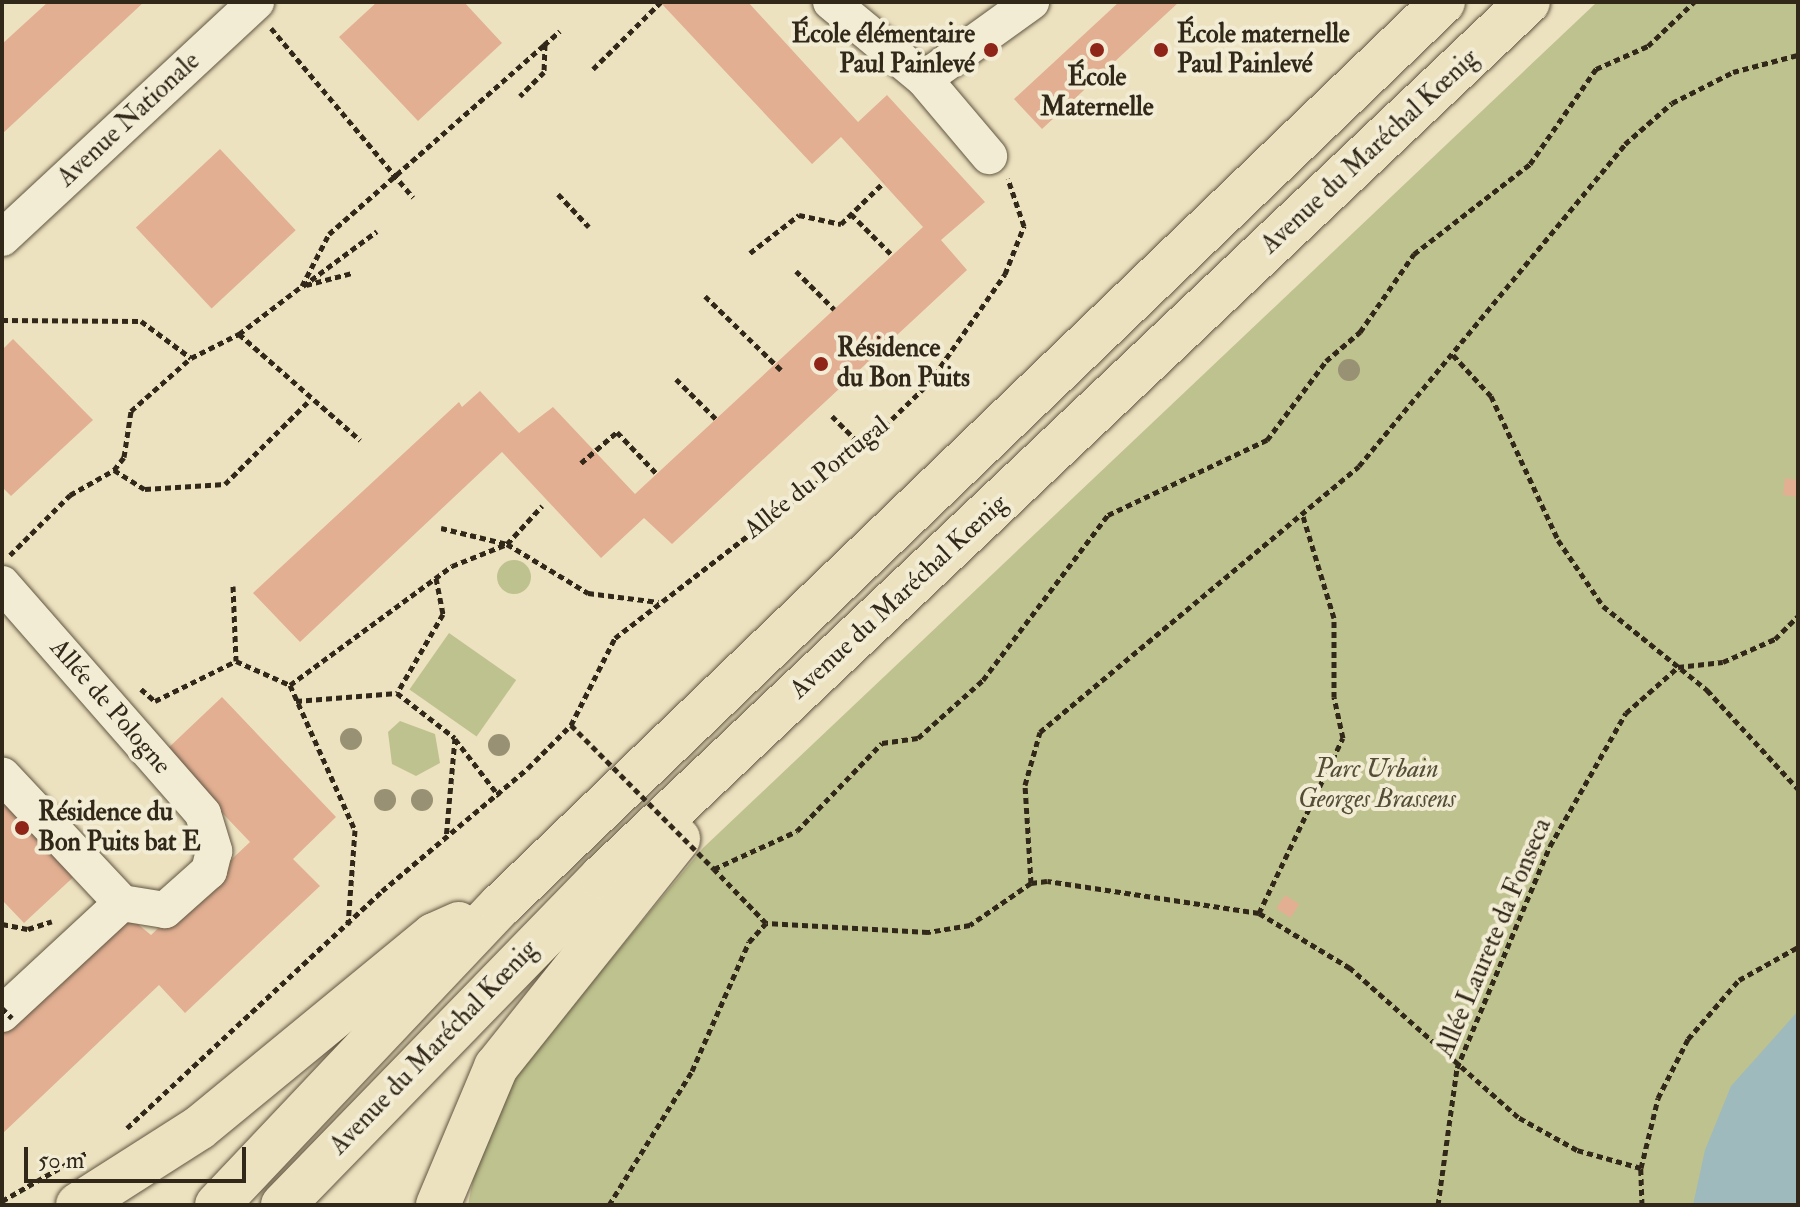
<!DOCTYPE html>
<meta charset="utf-8">
<style>
body{margin:0}
#map{position:relative;width:1800px;height:1207px;overflow:hidden;background:#ede2bf;font-family:"IM FELL Double Pica",serif}
div>[style]{position:absolute}
.green>*{inset:0;background:#bec28e;transform-origin:0 0}
.round{border-radius:50%}
.water>*{inset:0;background:#9fbabd}
.building>*{inset:0;background:#e2af92;transform-origin:0 0}
.path>*{height:5px;margin-top:-2.5px;transform-origin:0;background:repeating-linear-gradient(90deg,#322819 0 6px,transparent 0 10px)}
.roads{filter:drop-shadow(0 0 2px #615642) drop-shadow(0 0 2px #615642)}
.minor>*{height:36px;margin:-18px;padding:0 18px;transform-origin:18px;border-radius:18px;background:#f3ecd5}
.major>*{height:44px;margin:-22px;padding:0 22px;transform-origin:22px;border-radius:22px;background:#ede2bf}
.path-bridge>*{height:5px;margin-top:-2.5px;transform-origin:0;background:repeating-linear-gradient(90deg,#322819 0 6px,transparent 0 10px)}
.trees>*{width:22px;height:22px;margin:-11px;border-radius:50%;background:#999174}
.dots>*{width:22px;height:22px;translate:-50% -50%;box-sizing:border-box;border:4px solid #f3ecd5;border-radius:50%}
span{translate:-50% -50%;white-space:nowrap;text-align:center;line-height:1.15;-webkit-text-stroke:8px #f3ecd5;paint-order:stroke}
.poi-label{font-size:26px;color:#322819;font-weight:700}
.right{translate:-100% -50%;text-align:right}
.left{translate:0 -50%;text-align:left}
.street-label{font-size:26px;color:#322819}
.park-label{font-size:26px;color:#554e36;font-style:italic}
.frame{position:absolute;inset:0;border:4px solid #322819;pointer-events:none}
.scale{position:absolute;left:24px;top:1147px;width:222px;height:36px;box-sizing:border-box;border:4px solid #322819;border-top:0;padding-left:10px;font-size:24px;line-height:28px;white-space:nowrap;color:#322819;-webkit-text-stroke:6px #f3ecd5;paint-order:stroke}
</style>
<div id="map">
<div class="green">
<div style="clip-path:polygon(1597px 2px,1798px 2px,1798px 1205px,468px 1205px,479px 1149px,522px 1066px,703px 848px)"></div>
<div class="round" style="left:497px;top:560px;width:34px;height:34px"></div>
<div style="left:449px;top:633px;width:82px;height:69px;rotate:35deg"></div>
<div style="clip-path:polygon(400px 721px,435px 734px,440px 763px,416px 776px,392px 764px,388px 732px)"></div>
</div>
<div class="water">
<div style="clip-path:polygon(1798px 1011px,1798px 1205px,1693px 1205px,1705px 1150px,1731px 1086px)"></div>
</div>
<div class="building">
<div style="clip-path:polygon(48px 2px,144px 2px,2px 134px,2px 44px)"></div>
<div style="clip-path:polygon(377px 2px,464px 2px,502px 43px,418px 121px,339px 37px)"></div>
<div style="clip-path:polygon(660px 2px,748px 2px,858px 122px,887px 95px,985px 202px,941px 240px,967px 270px,672px 544px,644px 518px,601px 558px,502px 452px,300px 642px,253px 593px,459px 402px,462px 407px,480px 391px,519px 433px,553px 407px,635px 494px,923px 227px,841px 137px,812px 164px)"></div>
<div style="clip-path:polygon(1119px 2px,1179px 2px,1042px 129px,1014px 99px)"></div>
<div style="left:220px;top:149px;width:111px;height:115px;rotate:47deg"></div>
<div style="clip-path:polygon(13px 339px,93px 420px,11px 496px,2px 487px,2px 350px)"></div>
<div style="clip-path:polygon(1785px 478px,1798px 480px,1798px 497px,1783px 495px)"></div>
<div style="clip-path:polygon(222px 697px,336px 817px,293px 859px,320px 886px,185px 1013px,159px 985px,2px 1134px,2px 1023px,122px 911px,151px 935px,250px 842px,164px 752px)"></div>
<div style="clip-path:polygon(2px 786px,81px 870px,24px 923px,2px 900px)"></div>
<div style="left:1285px;top:895px;width:17px;height:16px;rotate:33deg"></div>
</div>
<div class="path">
<div style="left:271px;top:28px;width:221px;rotate:50deg"></div>
<div style="left:544px;top:45px;width:21px;rotate:-41deg"></div>
<div style="left:593px;top:69px;width:95px;rotate:-44.6deg"></div>
<div style="left:558px;top:194px;width:45px;rotate:46.8deg"></div>
<div style="left:851px;top:214px;width:58px;rotate:45deg"></div>
<div style="left:750px;top:253px;width:62px;rotate:-37.8deg"></div>
<div style="left:799px;top:215px;width:43px;rotate:12.1deg"></div>
<div style="left:841px;top:224px;width:60px;rotate:-44.3deg"></div>
<div style="left:796px;top:271px;width:54px;rotate:45deg"></div>
<div style="left:306px;top:285px;width:48px;rotate:-14.6deg"></div>
<div style="left:303px;top:286px;width:92px;rotate:-36.6deg"></div>
<div style="left:705px;top:296px;width:106px;rotate:44.2deg"></div>
<div style="left:2px;top:320px;width:139px;rotate:0.4deg"></div>
<div style="left:141px;top:321px;width:62px;rotate:36.5deg"></div>
<div style="left:191px;top:358px;width:54px;rotate:-26.6deg"></div>
<div style="left:239px;top:334px;width:161px;rotate:41.2deg"></div>
<div style="left:239px;top:334px;width:79px;rotate:-37.3deg"></div>
<div style="left:302px;top:286px;width:59px;rotate:-62.6deg"></div>
<div style="left:329px;top:234px;width:288px;rotate:-41.3deg"></div>
<div style="left:545px;top:44px;width:28px;rotate:92deg"></div>
<div style="left:544px;top:72px;width:34px;rotate:135deg"></div>
<div style="left:1453px;top:355px;width:56px;rotate:47.2deg"></div>
<div style="left:1491px;top:396px;width:159px;rotate:65deg"></div>
<div style="left:1558px;top:540px;width:80px;rotate:55.7deg"></div>
<div style="left:1603px;top:606px;width:134px;rotate:38.9deg"></div>
<div style="left:1707px;top:690px;width:134px;rotate:47.4deg"></div>
<div style="left:676px;top:379px;width:57px;rotate:45deg"></div>
<div style="left:832px;top:416px;width:42px;rotate:45deg"></div>
<div style="left:581px;top:463px;width:48px;rotate:-40.7deg"></div>
<div style="left:617px;top:432px;width:58px;rotate:46.4deg"></div>
<div style="left:114px;top:470px;width:16px;rotate:-52deg"></div>
<div style="left:124px;top:457px;width:47px;rotate:-81.3deg"></div>
<div style="left:131px;top:411px;width:80px;rotate:-41.5deg"></div>
<div style="left:441px;top:528px;width:68px;rotate:13.6deg"></div>
<div style="left:507px;top:544px;width:95px;rotate:31.2deg"></div>
<div style="left:588px;top:593px;width:71px;rotate:7.3deg"></div>
<div style="left:10px;top:555px;width:85px;rotate:-45deg"></div>
<div style="left:70px;top:495px;width:51px;rotate:-29.6deg"></div>
<div style="left:114px;top:470px;width:36px;rotate:32deg"></div>
<div style="left:145px;top:489px;width:80px;rotate:-3.6deg"></div>
<div style="left:225px;top:484px;width:118px;rotate:-44.7deg"></div>
<div style="left:436px;top:578px;width:37px;rotate:79deg"></div>
<div style="left:443px;top:614px;width:91px;rotate:120.2deg"></div>
<div style="left:397px;top:693px;width:73px;rotate:37.8deg"></div>
<div style="left:455px;top:738px;width:100px;rotate:95.1deg"></div>
<div style="left:233px;top:586px;width:75px;rotate:87.7deg"></div>
<div style="left:290px;top:685px;width:159px;rotate:65.9deg"></div>
<div style="left:355px;top:830px;width:95px;rotate:94.2deg"></div>
<div style="left:141px;top:689px;width:18px;rotate:41deg"></div>
<div style="left:155px;top:701px;width:90px;rotate:-26.3deg"></div>
<div style="left:236px;top:661px;width:59px;rotate:24deg"></div>
<div style="left:290px;top:685px;width:201px;rotate:-36.3deg"></div>
<div style="left:452px;top:566px;width:59px;rotate:-21.8deg"></div>
<div style="left:507px;top:544px;width:52px;rotate:-47.4deg"></div>
<div style="left:296px;top:701px;width:101px;rotate:-4.5deg"></div>
<div style="left:455px;top:739px;width:72px;rotate:52.3deg"></div>
<div style="left:1031px;top:883px;width:98px;rotate:-93.5deg"></div>
<div style="left:1025px;top:785px;width:55px;rotate:-74.2deg"></div>
<div style="left:1040px;top:732px;width:415px;rotate:-39.8deg"></div>
<div style="left:1359px;top:466px;width:418px;rotate:-50.4deg"></div>
<div style="left:1625px;top:144px;width:62px;rotate:-41.1deg"></div>
<div style="left:1672px;top:103px;width:68px;rotate:-26.9deg"></div>
<div style="left:1733px;top:72px;width:67px;rotate:-14.7deg"></div>
<div style="left:1259px;top:913px;width:194px;rotate:-64.4deg"></div>
<div style="left:1343px;top:738px;width:42px;rotate:-102.4deg"></div>
<div style="left:1334px;top:697px;width:79px;rotate:-90deg"></div>
<div style="left:1334px;top:618px;width:107px;rotate:-106.9deg"></div>
<div style="left:2px;top:924px;width:26px;rotate:11deg"></div>
<div style="left:28px;top:929px;width:25px;rotate:-18deg"></div>
<div style="left:127px;top:1128px;width:348px;rotate:-42.9deg"></div>
<div style="left:382px;top:891px;width:191px;rotate:-40.1deg"></div>
<div style="left:528px;top:768px;width:61px;rotate:-45deg"></div>
<div style="left:571px;top:725px;width:97px;rotate:-63.2deg"></div>
<div style="left:615px;top:638px;width:313px;rotate:-37.6deg"></div>
<div style="left:863px;top:447px;width:92px;rotate:-44.1deg"></div>
<div style="left:929px;top:383px;width:133px;rotate:-55.1deg"></div>
<div style="left:1005px;top:274px;width:52px;rotate:-68.4deg"></div>
<div style="left:1024px;top:226px;width:50px;rotate:-108.8deg"></div>
<div style="left:1641px;top:1168px;width:72px;rotate:-76.3deg"></div>
<div style="left:1658px;top:1098px;width:66px;rotate:-63deg"></div>
<div style="left:1688px;top:1039px;width:78px;rotate:-49.2deg"></div>
<div style="left:1739px;top:980px;width:68px;rotate:-29.2deg"></div>
<div style="left:2px;top:1201px;width:99px;rotate:-29.7deg"></div>
<div style="left:609px;top:1205px;width:158px;rotate:-58.2deg"></div>
<div style="left:692px;top:1071px;width:141px;rotate:-66.2deg"></div>
<div style="left:749px;top:942px;width:25px;rotate:-48deg"></div>
<div style="left:1438px;top:1205px;width:138px;rotate:-82.1deg"></div>
<div style="left:1457px;top:1068px;width:241px;rotate:-67.3deg"></div>
<div style="left:1550px;top:846px;width:153px;rotate:-60.3deg"></div>
<div style="left:1626px;top:713px;width:69px;rotate:-41.5deg"></div>
<div style="left:1678px;top:667px;width:45px;rotate:-6.3deg"></div>
<div style="left:1723px;top:662px;width:57px;rotate:-23.9deg"></div>
<div style="left:1775px;top:639px;width:33px;rotate:-45deg"></div>
<div style="left:1642px;top:1205px;width:37px;rotate:-92deg"></div>
<div style="left:1641px;top:1168px;width:66px;rotate:-164.3deg"></div>
<div style="left:1577px;top:1150px;width:68px;rotate:-150.8deg"></div>
<div style="left:1518px;top:1117px;width:225px;rotate:-138.4deg"></div>
<div style="left:1350px;top:968px;width:106px;rotate:-148.9deg"></div>
<div style="left:1259px;top:913px;width:214px;rotate:-171.4deg"></div>
<div style="left:1047px;top:881px;width:16px;rotate:173deg"></div>
<div style="left:1031px;top:883px;width:74px;rotate:145.5deg"></div>
<div style="left:970px;top:925px;width:43px;rotate:170.5deg"></div>
<div style="left:928px;top:932px;width:162px;rotate:-176.8deg"></div>
<div style="left:766px;top:923px;width:75px;rotate:-133.9deg"></div>
<div style="left:714px;top:869px;width:91px;rotate:-24.6deg"></div>
<div style="left:797px;top:831px;width:122px;rotate:-46deg"></div>
<div style="left:882px;top:743px;width:36px;rotate:-8deg"></div>
<div style="left:918px;top:738px;width:87px;rotate:-41.7deg"></div>
<div style="left:983px;top:680px;width:207px;rotate:-52.9deg"></div>
<div style="left:1108px;top:515px;width:176px;rotate:-25.3deg"></div>
<div style="left:1267px;top:440px;width:99px;rotate:-53.2deg"></div>
<div style="left:1326px;top:361px;width:45px;rotate:-40.5deg"></div>
<div style="left:1360px;top:332px;width:95px;rotate:-55.3deg"></div>
<div style="left:1414px;top:254px;width:147px;rotate:-37.8deg"></div>
<div style="left:1530px;top:164px;width:116px;rotate:-55.2deg"></div>
<div style="left:1596px;top:69px;width:57px;rotate:-23.9deg"></div>
<div style="left:1648px;top:46px;width:64px;rotate:-43.7deg"></div>
</div>
<div class="roads">
<div class="minor">
<div style="left:831px;top:2px;width:121px;rotate:39.6deg"></div>
<div style="left:924px;top:79px;width:101px;rotate:49.8deg"></div>
<div style="left:924px;top:79px;width:132px;rotate:-35.7deg"></div>
<div style="left:2px;top:238px;width:347px;rotate:-42.9deg"></div>
<div style="left:2px;top:584px;width:305px;rotate:48.8deg"></div>
<div style="left:203px;top:814px;width:39px;rotate:73deg"></div>
<div style="left:214px;top:851px;width:21px;rotate:104deg"></div>
<div style="left:209px;top:871px;width:59px;rotate:138.4deg"></div>
<div style="left:165px;top:910px;width:44px;rotate:-170.8deg"></div>
<div style="left:122px;top:903px;width:175px;rotate:-133.2deg"></div>
<div style="left:2px;top:1014px;width:163px;rotate:-42.8deg"></div>
</div>
<div class="major">
<div style="left:78px;top:1205px;width:143px;rotate:-32.5deg"></div>
<div style="left:199px;top:1128px;width:304px;rotate:-39.4deg"></div>
<div style="left:434px;top:935px;width:27px;rotate:-24deg"></div>
<div style="left:217px;top:1205px;width:413px;rotate:-46.6deg"></div>
<div style="left:501px;top:905px;width:1305px;rotate:-43.79deg"></div>
<div style="left:283px;top:1205px;width:458px;rotate:-45.8deg"></div>
<div style="left:602px;top:877px;width:1274px;rotate:-43.38deg"></div>
<div style="left:438px;top:1205px;width:150px;rotate:-67.2deg"></div>
<div style="left:496px;top:1067px;width:292px;rotate:-51.4deg"></div>
</div>
</div>
<div class="path-bridge">
<div style="left:571px;top:725px;width:203px;rotate:45.2deg"></div>
<div style="left:2px;top:1008px;width:14px;rotate:45deg"></div>
</div>
<div class="trees">
<div style="left:1349px;top:370px"></div>
<div style="left:351px;top:739px"></div>
<div style="left:499px;top:745px"></div>
<div style="left:385px;top:800px"></div>
<div style="left:422px;top:800px"></div>
</div>
<div class="dots">
<div style="left:991px;top:50px;background:#8f2418"></div>
<div style="left:1097px;top:50px;background:#8f2418"></div>
<div style="left:1161px;top:50px;background:#8f2418"></div>
<div style="left:821px;top:364px;background:#8f2418"></div>
<div style="left:22px;top:828px;background:#8f2418"></div>
</div>
<div class="poi-label">
<span class="right" style="left:975px;top:50px">École élémentaire<br>Paul Painlevé</span>
<span class="left" style="left:1177px;top:50px">École maternelle<br>Paul Painlevé</span>
<span style="left:1097px;top:93px">École<br>Maternelle</span>
<span class="left" style="left:837px;top:364px">Résidence<br>du Bon Puits</span>
<span class="left" style="left:38px;top:828px">Résidence du<br>Bon Puits bat E</span>
</div>
<div class="street-label">
<span style="left:129px;top:120px;rotate:-43deg">Avenue Nationale</span>
<span style="left:1370px;top:152px;rotate:-43deg">Avenue du Maréchal Kœnig</span>
<span style="left:817px;top:478px;rotate:-39deg">Allée du Portugal</span>
<span style="left:899px;top:597px;rotate:-43deg">Avenue du Maréchal Kœnig</span>
<span style="left:110px;top:707px;rotate:49deg">Allée de Pologne</span>
<span style="left:1494px;top:938px;rotate:-67deg">Allée Laurete da Fonseca</span>
<span style="left:434px;top:1048px;rotate:-46deg">Avenue du Maréchal Kœnig</span>
</div>
<div class="park-label">
<span style="left:1377px;top:785px">Parc Urbain<br>Georges Brassens</span>
</div>
<div class="frame"></div>
<div class="scale">50 m</div>
</div>
